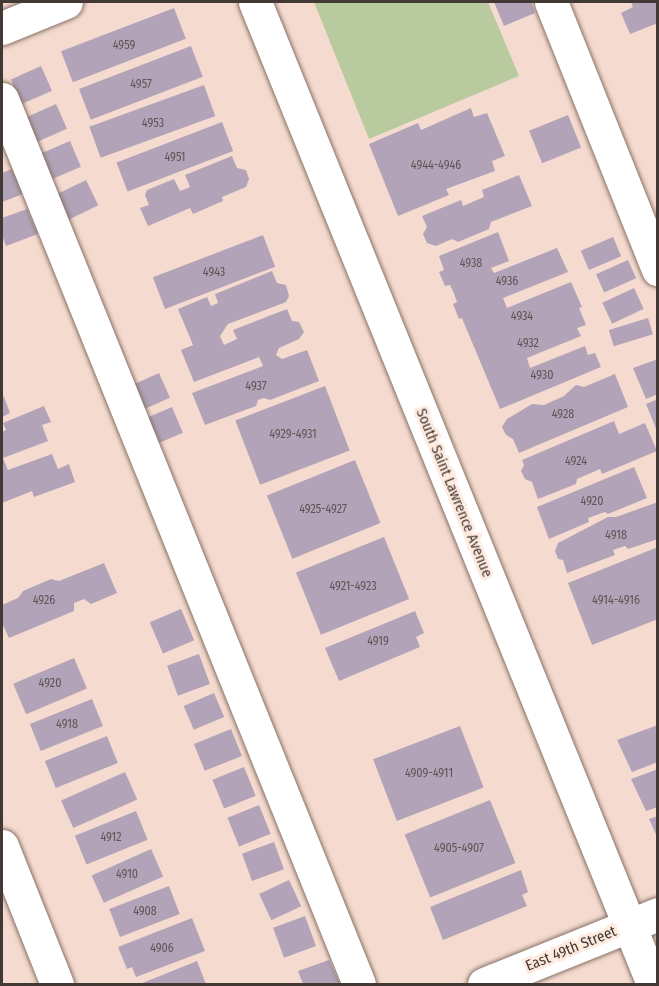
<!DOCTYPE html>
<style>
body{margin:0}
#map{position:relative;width:659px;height:986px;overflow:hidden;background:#f5dbcf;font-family:"Fira Sans Condensed",sans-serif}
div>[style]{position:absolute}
.green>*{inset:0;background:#b9cb9e}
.building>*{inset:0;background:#b2a3b8;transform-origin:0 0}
.roads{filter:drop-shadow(0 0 2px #887166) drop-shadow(0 0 2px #887166)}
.minor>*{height:33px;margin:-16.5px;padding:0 16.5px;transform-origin:16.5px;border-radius:16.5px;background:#fff}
span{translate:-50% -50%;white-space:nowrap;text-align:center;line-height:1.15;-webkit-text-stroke:6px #feeadf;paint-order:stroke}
.number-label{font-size:12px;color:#5f5455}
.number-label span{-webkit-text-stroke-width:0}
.street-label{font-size:15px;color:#433934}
.frame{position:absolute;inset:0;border:3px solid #433934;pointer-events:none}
</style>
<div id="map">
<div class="green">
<div style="clip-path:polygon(314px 2px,488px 2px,519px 76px,369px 139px)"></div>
</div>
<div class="building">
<div style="clip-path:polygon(494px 2px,531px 2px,535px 13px,504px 26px)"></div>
<div style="clip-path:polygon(631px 2px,658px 2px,658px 23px,630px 34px,621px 13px,633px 7px)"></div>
<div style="left:174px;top:8px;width:33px;height:121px;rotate:69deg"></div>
<div style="left:191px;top:46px;width:33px;height:120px;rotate:69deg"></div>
<div style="left:41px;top:66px;width:27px;height:33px;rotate:66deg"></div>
<div style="left:204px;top:85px;width:33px;height:122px;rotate:70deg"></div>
<div style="left:56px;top:104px;width:27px;height:33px;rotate:66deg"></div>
<div style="clip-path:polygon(471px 108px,474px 117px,487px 113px,505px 156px,492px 161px,495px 171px,446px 189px,449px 195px,398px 216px,369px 144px,418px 123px,421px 130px)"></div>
<div style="left:568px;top:115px;width:35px;height:42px;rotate:68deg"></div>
<div style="left:222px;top:122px;width:31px;height:113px;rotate:69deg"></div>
<div style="left:70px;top:141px;width:28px;height:33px;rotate:67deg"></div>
<div style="clip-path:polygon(232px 156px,237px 168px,246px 170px,249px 179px,246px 187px,222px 197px,223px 201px,193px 214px,190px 208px,148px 226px,140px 208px,149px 205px,145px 195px,147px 190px,174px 179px,180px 191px,190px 187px,185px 175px)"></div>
<div style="clip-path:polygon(12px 169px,23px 194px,2px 202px,2px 173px)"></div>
<div style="clip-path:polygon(519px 175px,532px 206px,491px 222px,489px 229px,458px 242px,452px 239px,436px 246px,427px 243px,423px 234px,427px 227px,422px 216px,461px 200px,463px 206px,484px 197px,482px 190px)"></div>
<div style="left:86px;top:180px;width:28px;height:33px;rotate:64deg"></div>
<div style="clip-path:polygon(27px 209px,38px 234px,6px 246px,2px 235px,2px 218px)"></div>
<div style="clip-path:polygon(498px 232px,509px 261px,491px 268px,494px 273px,557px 248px,568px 272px,503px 298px,507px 308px,571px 282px,582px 307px,579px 308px,586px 325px,577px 328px,581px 336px,527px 358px,530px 368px,585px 346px,588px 355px,595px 353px,601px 367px,500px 409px,464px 323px,462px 318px,459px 319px,453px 304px,457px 302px,453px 291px,450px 285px,445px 286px,439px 272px,444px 270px,439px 256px)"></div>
<div style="left:263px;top:235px;width:34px;height:118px;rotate:69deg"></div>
<div style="left:613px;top:237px;width:21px;height:35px;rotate:67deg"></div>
<div style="left:628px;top:260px;width:20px;height:35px;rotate:66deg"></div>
<div style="clip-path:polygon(272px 271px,277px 283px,286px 285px,289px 296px,286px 302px,228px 324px,220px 336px,224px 345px,237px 339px,233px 330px,287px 309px,292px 321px,299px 322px,304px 332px,299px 339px,279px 348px,276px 355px,282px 359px,307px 350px,319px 381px,270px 400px,264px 398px,258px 400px,256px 406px,205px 425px,192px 393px,263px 366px,259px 357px,194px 382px,181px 350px,193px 345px,178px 309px,207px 297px,211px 306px,218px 303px,215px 294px)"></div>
<div style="left:634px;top:288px;width:23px;height:35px;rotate:65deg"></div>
<div style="left:648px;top:318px;width:17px;height:41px;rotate:73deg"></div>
<div style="clip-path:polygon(658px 359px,658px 394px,646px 399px,633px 368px)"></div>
<div style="left:159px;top:373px;width:27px;height:33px;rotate:66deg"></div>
<div style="clip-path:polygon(615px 374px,628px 407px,519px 453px,513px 439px,506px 435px,502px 427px,507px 419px,532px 404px,544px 405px,564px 396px,576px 385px,584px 387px)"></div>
<div style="left:325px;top:386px;width:69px;height:96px;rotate:69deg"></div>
<div style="clip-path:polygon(2px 392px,10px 413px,2px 417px)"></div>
<div style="clip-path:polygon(658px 399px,658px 431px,657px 431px,646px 404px)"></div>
<div style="clip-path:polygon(44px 406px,51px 422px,42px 425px,48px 441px,3px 458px,8px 470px,52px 454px,58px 469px,69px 464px,75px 482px,34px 497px,32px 491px,2px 503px,2px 432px,6px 430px,3px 423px)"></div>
<div style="left:172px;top:407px;width:28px;height:33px;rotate:67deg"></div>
<div style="clip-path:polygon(614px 421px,619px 434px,645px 423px,657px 451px,602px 474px,600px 469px,577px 479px,576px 484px,538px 499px,532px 482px,525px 479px,521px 471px,524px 465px,522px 460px)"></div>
<div style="left:355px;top:460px;width:68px;height:95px;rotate:68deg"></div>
<div style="clip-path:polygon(634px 467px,647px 498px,608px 514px,605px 512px,588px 518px,589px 522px,549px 539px,537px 507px)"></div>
<div style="clip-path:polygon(658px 502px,658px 539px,628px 549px,625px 546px,613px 550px,615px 555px,567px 573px,563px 560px,558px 559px,555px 551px,558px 543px,608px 517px,616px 517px)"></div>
<div style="left:384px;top:537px;width:67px;height:95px;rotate:68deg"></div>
<div style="clip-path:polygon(658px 547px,658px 619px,592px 645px,568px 583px)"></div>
<div style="clip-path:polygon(104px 563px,117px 593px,91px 604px,84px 599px,74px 603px,74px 611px,9px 638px,2px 623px,2px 605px,18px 598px,23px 591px,51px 579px,59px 581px)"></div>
<div style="left:181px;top:609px;width:34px;height:34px;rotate:67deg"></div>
<div style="clip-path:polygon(415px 611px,424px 633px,416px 637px,420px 647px,339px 681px,325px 648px)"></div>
<div style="left:199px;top:654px;width:32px;height:34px;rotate:70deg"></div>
<div style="left:74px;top:658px;width:33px;height:66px;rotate:67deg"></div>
<div style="left:214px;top:693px;width:26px;height:33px;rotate:67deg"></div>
<div style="left:92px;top:699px;width:29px;height:67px;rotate:68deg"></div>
<div style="clip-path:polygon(658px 725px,658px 762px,632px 772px,617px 740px)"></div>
<div style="left:460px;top:726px;width:66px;height:93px;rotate:69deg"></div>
<div style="left:231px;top:729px;width:29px;height:40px;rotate:68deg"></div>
<div style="left:107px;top:736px;width:29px;height:67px;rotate:68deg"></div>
<div style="left:244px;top:767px;width:31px;height:34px;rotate:68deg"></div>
<div style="clip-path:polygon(658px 769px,658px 807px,646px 811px,631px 779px)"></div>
<div style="left:125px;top:772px;width:30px;height:70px;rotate:66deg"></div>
<div style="left:490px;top:800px;width:68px;height:92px;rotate:68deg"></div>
<div style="left:259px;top:805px;width:31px;height:34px;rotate:68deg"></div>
<div style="left:136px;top:811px;width:31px;height:66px;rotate:68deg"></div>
<div style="clip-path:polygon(658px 816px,658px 839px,649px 819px)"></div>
<div style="left:274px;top:842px;width:29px;height:34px;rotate:70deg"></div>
<div style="left:151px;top:849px;width:30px;height:65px;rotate:66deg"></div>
<div style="clip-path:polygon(521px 870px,528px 892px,522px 895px,527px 906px,443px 940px,430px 907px)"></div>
<div style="left:289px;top:880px;width:29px;height:33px;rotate:65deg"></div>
<div style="left:169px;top:886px;width:30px;height:64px;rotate:69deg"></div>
<div style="left:305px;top:916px;width:32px;height:34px;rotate:70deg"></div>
<div style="clip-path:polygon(192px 918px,205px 951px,136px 977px,132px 967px,127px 969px,118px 947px)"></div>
<div style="clip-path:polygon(329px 960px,340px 984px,303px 984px,298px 971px)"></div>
<div style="clip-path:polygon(197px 961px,206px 984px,140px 984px)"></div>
</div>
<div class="roads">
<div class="minor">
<div style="left:255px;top:2px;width:1060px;rotate:67.94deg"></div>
<div style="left:551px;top:2px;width:288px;rotate:68.2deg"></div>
<div style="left:2px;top:28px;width:69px;rotate:-22.1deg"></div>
<div style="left:2px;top:99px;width:954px;rotate:68.03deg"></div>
<div style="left:2px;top:846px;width:149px;rotate:68.3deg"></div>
<div style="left:484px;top:984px;width:188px;rotate:-21.9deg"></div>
</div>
</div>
<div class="number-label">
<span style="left:124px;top:46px">4959</span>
<span style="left:141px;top:85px">4957</span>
<span style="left:153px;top:124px">4953</span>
<span style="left:175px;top:158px">4951</span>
<span style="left:436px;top:166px">4944-4946</span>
<span style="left:471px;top:264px">4938</span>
<span style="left:214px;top:273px">4943</span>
<span style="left:507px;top:282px">4936</span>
<span style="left:522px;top:317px">4934</span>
<span style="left:528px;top:344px">4932</span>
<span style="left:542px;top:376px">4930</span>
<span style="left:256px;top:387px">4937</span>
<span style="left:563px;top:415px">4928</span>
<span style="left:293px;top:435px">4929-4931</span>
<span style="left:576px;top:462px">4924</span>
<span style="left:592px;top:502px">4920</span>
<span style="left:323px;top:510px">4925-4927</span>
<span style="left:616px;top:536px">4918</span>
<span style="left:353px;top:587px">4921-4923</span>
<span style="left:44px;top:601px">4926</span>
<span style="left:616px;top:601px">4914-4916</span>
<span style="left:378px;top:642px">4919</span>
<span style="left:50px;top:684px">4920</span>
<span style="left:67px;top:725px">4918</span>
<span style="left:429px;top:774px">4909-4911</span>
<span style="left:111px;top:838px">4912</span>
<span style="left:459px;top:849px">4905-4907</span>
<span style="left:127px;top:875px">4910</span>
<span style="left:145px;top:912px">4908</span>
<span style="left:162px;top:949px">4906</span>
</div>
<div class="street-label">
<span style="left:454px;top:493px;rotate:68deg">South Saint Lawrence Avenue</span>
<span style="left:571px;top:949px;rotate:-22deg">East 49th Street</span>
</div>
<div class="frame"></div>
</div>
